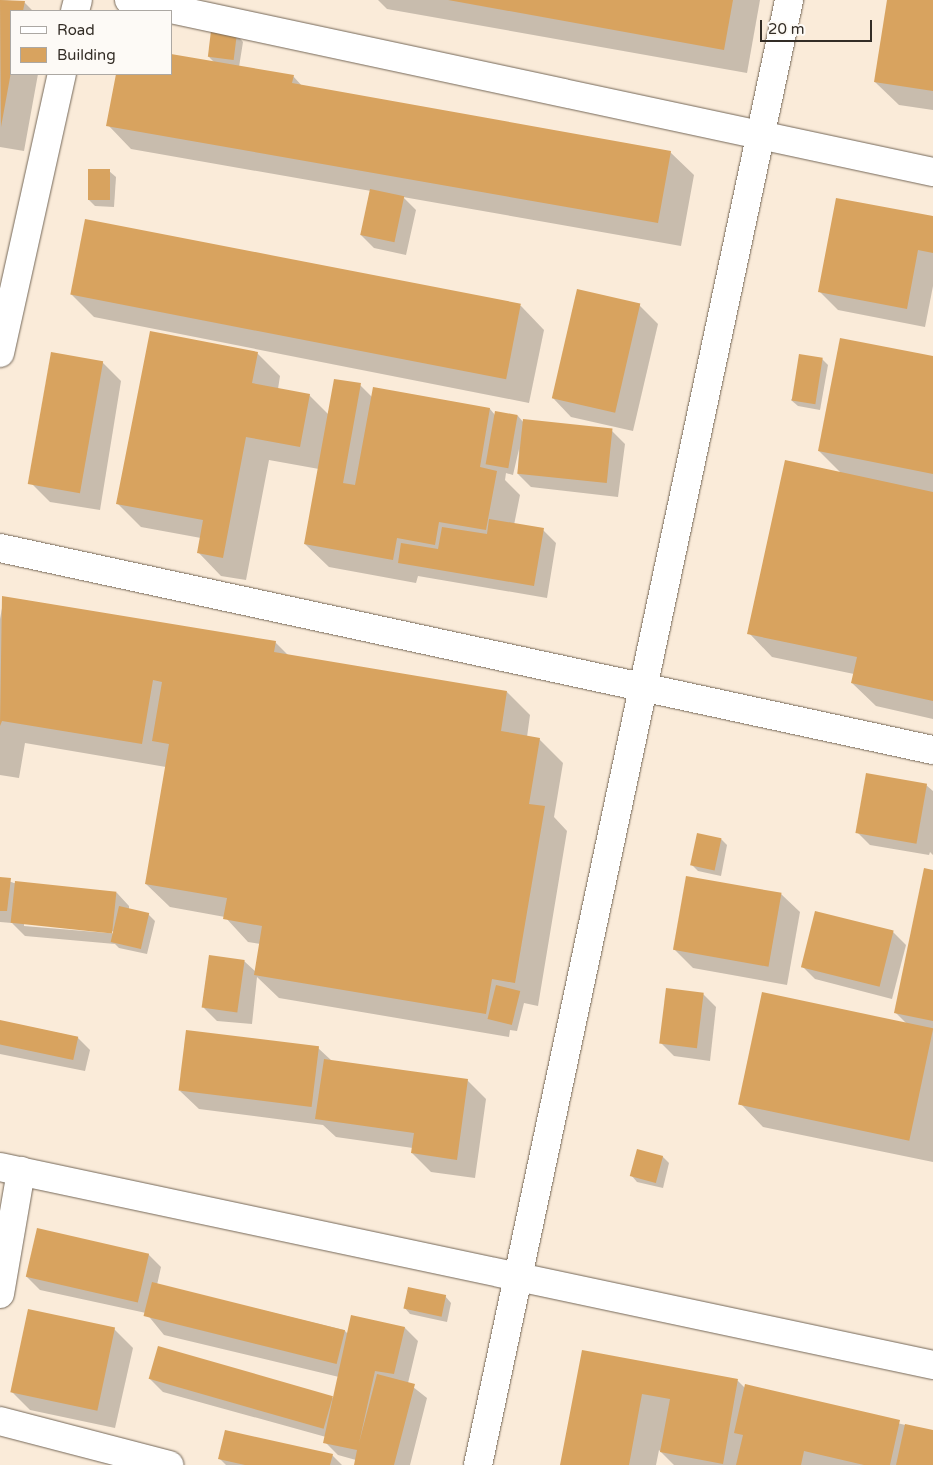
<!DOCTYPE html>
<style>
body{margin:0}
#map{position:relative;width:933px;height:1465px;overflow:hidden;background:#faebd9;font-family:"Varela Round",sans-serif}
div>[style]{position:absolute}
.shadow>*{inset:0;background:#0003}
.building>*{inset:0;background:#d8a35f;transform-origin:0 0}
.roads{filter:drop-shadow(0 0 1px #746758) drop-shadow(0 0 1px #746758)}
.minor>*{height:28px;margin:-14px;padding:0 14px;transform-origin:14px;border-radius:14px;background:#fff}
span{translate:-50% -50%;white-space:nowrap;text-align:center;line-height:1.15;-webkit-text-stroke:4px #fdfaf6;paint-order:stroke}
.legend{position:absolute;left:10px;top:10px;width:162px;height:65px;box-sizing:border-box;background:#fdfaf6;border:1px solid #aca8a3;margin:0;padding:6px 9px;list-style:none;font-size:15px;color:#332d26}
.legend li{display:flex;align-items:center;gap:10px;height:25px}
.legend b{width:25px;border:1px solid #aca8a3}
.scale{position:absolute;left:760px;top:20px;width:112px;height:22px;box-sizing:border-box;border:2px solid #332d26;border-top:0;padding-left:6px;font-size:15px;line-height:18px;white-space:nowrap;color:#332d26;-webkit-text-stroke:4px #fdfaf6;paint-order:stroke}
</style>
<div id="map">
<div class="shadow">
<div style="clip-path:polygon(0 0,24px 2px,33px 11px,11px 11px,11px 74px,38px 74px,24px 151px,0 147px)"></div>
<div style="clip-path:polygon(378px 0,760px 0,747px 73px,387px 9px)"></div>
<div style="clip-path:polygon(888px 0,933px 0,933px 110px,899px 105px,875px 82px)"></div>
<div style="clip-path:polygon(237px 35px,243px 42px,239px 67px,293px 76px,303px 87px,670px 152px,694px 175px,681px 246px,403px 197px,416px 210px,406px 255px,374px 248px,361px 235px,371px 191px,131px 149px,108px 125px,117px 74px,171px 74px,215px 63px,209px 57px)"></div>
<div style="clip-path:polygon(109px 171px,116px 177px,114px 207px,95px 206px,88px 199px)"></div>
<div style="clip-path:polygon(933px 217px,933px 286px,925px 327px,838px 310px,819px 291px)"></div>
<div style="clip-path:polygon(71px 294px,521px 306px,544px 330px,529px 403px,94px 317px)"></div>
<div style="clip-path:polygon(639px 305px,658px 324px,633px 431px,571px 417px,553px 398px)"></div>
<div style="clip-path:polygon(257px 353px,280px 376px,278px 389px,309px 395px,329px 415px,360px 385px,372px 397px,374px 389px,490px 409px,495px 415px,518px 416px,524px 423px,612px 431px,625px 444px,618px 497px,531px 487px,518px 474px,519px 449px,513px 475px,506px 473px,505px 480px,520px 495px,514px 525px,543px 530px,556px 543px,547px 598px,418px 576px,416px 583px,329px 567px,305px 544px,319px 469px,269px 460px,246px 580px,221px 576px,198px 552px,201px 538px,141px 527px,118px 504px)"></div>
<div style="clip-path:polygon(933px 357px,933px 719px,876px 706px,852px 683px,854px 674px,772px 657px,749px 633px,842px 474px,819px 451px)"></div>
<div style="clip-path:polygon(822px 359px,828px 365px,820px 410px,798px 406px,791px 400px)"></div>
<div style="clip-path:polygon(102px 362px,121px 381px,100px 510px,50px 502px,31px 483px)"></div>
<div style="clip-path:polygon(4px 597px,275px 642px,289px 656px,507px 692px,530px 715px,527px 737px,539px 739px,563px 763px,554px 817px,567px 831px,538px 1006px,524px 1003px,517px 1031px,510px 1030px,509px 1037px,279px 998px,257px 977px,252px 1024px,217px 1021px,204px 1008px,244px 961px,256px 972px,261px 944px,248px 942px,225px 917px,170px 907px,146px 884px,166px 767px,25px 743px,19px 778px,0 775px,0 619px)"></div>
<div style="clip-path:polygon(926px 785px,933px 791px,933px 855px,930px 852px,929px 855px,870px 845px,857px 832px)"></div>
<div style="clip-path:polygon(721px 839px,727px 845px,721px 876px,698px 871px,692px 865px)"></div>
<div style="clip-path:polygon(933px 871px,933px 1162px,763px 1127px,740px 1103px,907px 1024px,895px 1012px)"></div>
<div style="clip-path:polygon(evenodd,0 878px,14px 883px,117px 893px,129px 906px,129px 910px,148px 914px,155px 921px,147px 954px,119px 948px,115px 944px,25px 936px,12px 923px,0 922px,0 878px,24px 923px,120px 932px,120px 934px,24px 926px,24px 923px)"></div>
<div style="clip-path:polygon(781px 894px,800px 912px,787px 985px,693px 968px,674px 949px)"></div>
<div style="clip-path:polygon(893px 932px,906px 945px,892px 999px,815px 979px,802px 966px)"></div>
<div style="clip-path:polygon(703px 994px,716px 1007px,710px 1061px,674px 1056px,661px 1043px)"></div>
<div style="clip-path:polygon(0 1021px,77px 1037px,90px 1050px,85px 1071px,0 1054px)"></div>
<div style="clip-path:polygon(318px 1048px,332px 1061px,467px 1080px,486px 1099px,475px 1178px,431px 1172px,412px 1153px,413px 1148px,336px 1137px,323px 1125px,199px 1109px,180px 1091px)"></div>
<div style="clip-path:polygon(638px 1151px,663px 1157px,669px 1163px,663px 1188px,637px 1182px,631px 1175px)"></div>
<div style="clip-path:polygon(148px 1254px,161px 1267px,157px 1285px,344px 1330px,348px 1334px,352px 1317px,405px 1328px,418px 1341px,408px 1383px,427px 1398px,410px 1465px,355px 1465px,356px 1460px,338px 1455px,325px 1442px,326px 1437px,163px 1392px,150px 1379px,334px 1398px,339px 1377px,164px 1335px,146px 1313px,40px 1290px,27px 1277px)"></div>
<div style="clip-path:polygon(445px 1296px,451px 1303px,447px 1322px,410px 1314px,404px 1307px)"></div>
<div style="clip-path:polygon(114px 1329px,133px 1348px,115px 1428px,30px 1410px,11px 1391px)"></div>
<div style="clip-path:polygon(583px 1352px,738px 1381px,746px 1389px,746px 1385px,933px 1432px,933px 1465px,674px 1465px,659px 1450px,656px 1465px,562px 1465px)"></div>
<div style="clip-path:polygon(332px 1455px,342px 1465px,226px 1465px,220px 1459px)"></div>
</div>
<div class="building">
<div style="clip-path:polygon(0 0,25px 1px,23px 11px,11px 11px,11px 72px,1px 127px)"></div>
<div style="clip-path:polygon(448px 0,733px 0,724px 50px)"></div>
<div style="clip-path:polygon(887px 0,933px 0,933px 91px,874px 82px)"></div>
<div style="left:211px;top:31px;width:26px;height:26px;rotate:7deg"></div>
<div style="clip-path:polygon(171px 54px,294px 75px,292px 83px,671px 151px,658px 223px,106px 126px,116px 74px,171px 74px)"></div>
<div style="left:88px;top:169px;width:22px;height:31px"></div>
<div style="left:370px;top:189px;width:35px;height:47px;rotate:12deg"></div>
<div style="clip-path:polygon(836px 198px,933px 216px,933px 253px,918px 250px,907px 309px,818px 292px)"></div>
<div style="left:85px;top:219px;width:444px;height:77px;rotate:11deg"></div>
<div style="left:577px;top:289px;width:65px;height:112px;rotate:13deg"></div>
<div style="clip-path:polygon(150px 331px,258px 352px,252px 383px,310px 394px,300px 447px,246px 437px,223px 558px,197px 553px,203px 520px,116px 504px)"></div>
<div style="clip-path:polygon(840px 338px,933px 356px,933px 474px,818px 451px)"></div>
<div style="left:51px;top:352px;width:53px;height:134px;rotate:10deg"></div>
<div style="left:799px;top:354px;width:24px;height:47px;rotate:9deg"></div>
<div style="clip-path:polygon(334px 379px,361px 383px,343px 483px,355px 485px,373px 387px,490px 408px,480px 467px,497px 471px,486px 530px,439px 522px,435px 545px,397px 538px,393px 560px,304px 544px)"></div>
<div style="left:495px;top:411px;width:23px;height:54px;rotate:10deg"></div>
<div style="left:523px;top:419px;width:90px;height:55px;rotate:6deg"></div>
<div style="clip-path:polygon(785px 460px,933px 492px,933px 701px,851px 683px,857px 657px,747px 634px)"></div>
<div style="clip-path:polygon(489px 519px,544px 528px,534px 586px,398px 563px,401px 543px,438px 549px,442px 527px,487px 534px)"></div>
<div style="clip-path:polygon(2px 596px,276px 641px,274px 652px,507px 691px,501px 731px,540px 738px,529px 804px,545px 806px,515px 983px,492px 979px,486px 1014px,254px 975px,262px 926px,223px 919px,227px 898px,145px 884px,169px 744px,152px 741px,162px 682px,153px 680px,142px 744px,2px 721px,0 726px)"></div>
<div style="left:866px;top:773px;width:62px;height:61px;rotate:10deg"></div>
<div style="left:697px;top:833px;width:25px;height:33px;rotate:12deg"></div>
<div style="clip-path:polygon(924px 868px,933px 870px,933px 1021px,894px 1013px)"></div>
<div style="left:686px;top:876px;width:97px;height:75px;rotate:10deg"></div>
<div style="clip-path:polygon(0 877px,11px 878px,7px 911px,0 911px)"></div>
<div style="left:15px;top:881px;width:102px;height:42px;rotate:6deg"></div>
<div style="left:119px;top:906px;width:31px;height:37px;rotate:13deg"></div>
<div style="left:815px;top:911px;width:81px;height:58px;rotate:14deg"></div>
<div style="left:209px;top:955px;width:36px;height:53px;rotate:8deg"></div>
<div style="left:496px;top:985px;width:25px;height:35px;rotate:14deg"></div>
<div style="left:666px;top:988px;width:38px;height:56px;rotate:7deg"></div>
<div style="left:762px;top:992px;width:175px;height:115px;rotate:12deg"></div>
<div style="left:0;top:1020px;width:80px;height:24px;rotate:12deg"></div>
<div style="left:186px;top:1030px;width:134px;height:61px;rotate:7deg"></div>
<div style="clip-path:polygon(324px 1059px,468px 1079px,457px 1160px,411px 1153px,414px 1133px,315px 1119px)"></div>
<div style="left:637px;top:1149px;width:27px;height:28px;rotate:15deg"></div>
<div style="left:37px;top:1228px;width:115px;height:50px;rotate:13deg"></div>
<div style="left:152px;top:1282px;width:199px;height:35px;rotate:14deg"></div>
<div style="left:408px;top:1287px;width:39px;height:22px;rotate:12deg"></div>
<div style="left:28px;top:1309px;width:89px;height:85px;rotate:12deg"></div>
<div style="clip-path:polygon(351px 1315px,405px 1327px,394px 1374px,375px 1371px,359px 1443px,377px 1374px,415px 1384px,394px 1465px,354px 1465px,357px 1450px,323px 1443px)"></div>
<div style="left:158px;top:1346px;width:182px;height:34px;rotate:16deg"></div>
<div style="clip-path:polygon(582px 1350px,738px 1379px,723px 1464px,660px 1452px,670px 1399px,642px 1394px,629px 1465px,560px 1465px)"></div>
<div style="clip-path:polygon(745px 1384px,900px 1420px,890px 1465px,864px 1465px,804px 1451px,801px 1465px,736px 1465px,743px 1435px,734px 1433px)"></div>
<div style="clip-path:polygon(905px 1424px,933px 1430px,933px 1465px,896px 1465px)"></div>
<div style="clip-path:polygon(225px 1430px,333px 1454px,330px 1465px,245px 1465px,218px 1459px)"></div>
</div>
<div class="roads">
<div class="minor">
<div style="left:129px;top:0;width:822px;rotate:12.08deg"></div>
<div style="left:75px;top:11px;width:11px;rotate:-75deg"></div>
<div style="left:0;top:353px;width:286px;rotate:-77.5deg"></div>
<div style="left:0;top:548px;width:955px;rotate:12.22deg"></div>
<div style="left:0;top:1167px;width:954px;rotate:11.98deg"></div>
<div style="left:0;top:1294px;width:125px;rotate:-80.3deg"></div>
<div style="left:0;top:1421px;width:175px;rotate:14.6deg"></div>
<div style="left:478px;top:1465px;width:1498px;rotate:-78.01deg"></div>
</div>
</div>
<ul class="legend">
<li><b style="height:6px;background:#fff"></b>Road</li>
<li><b style="height:14px;background:#d8a35f"></b>Building</li>
</ul>
<div class="scale">20 m</div>
</div>
